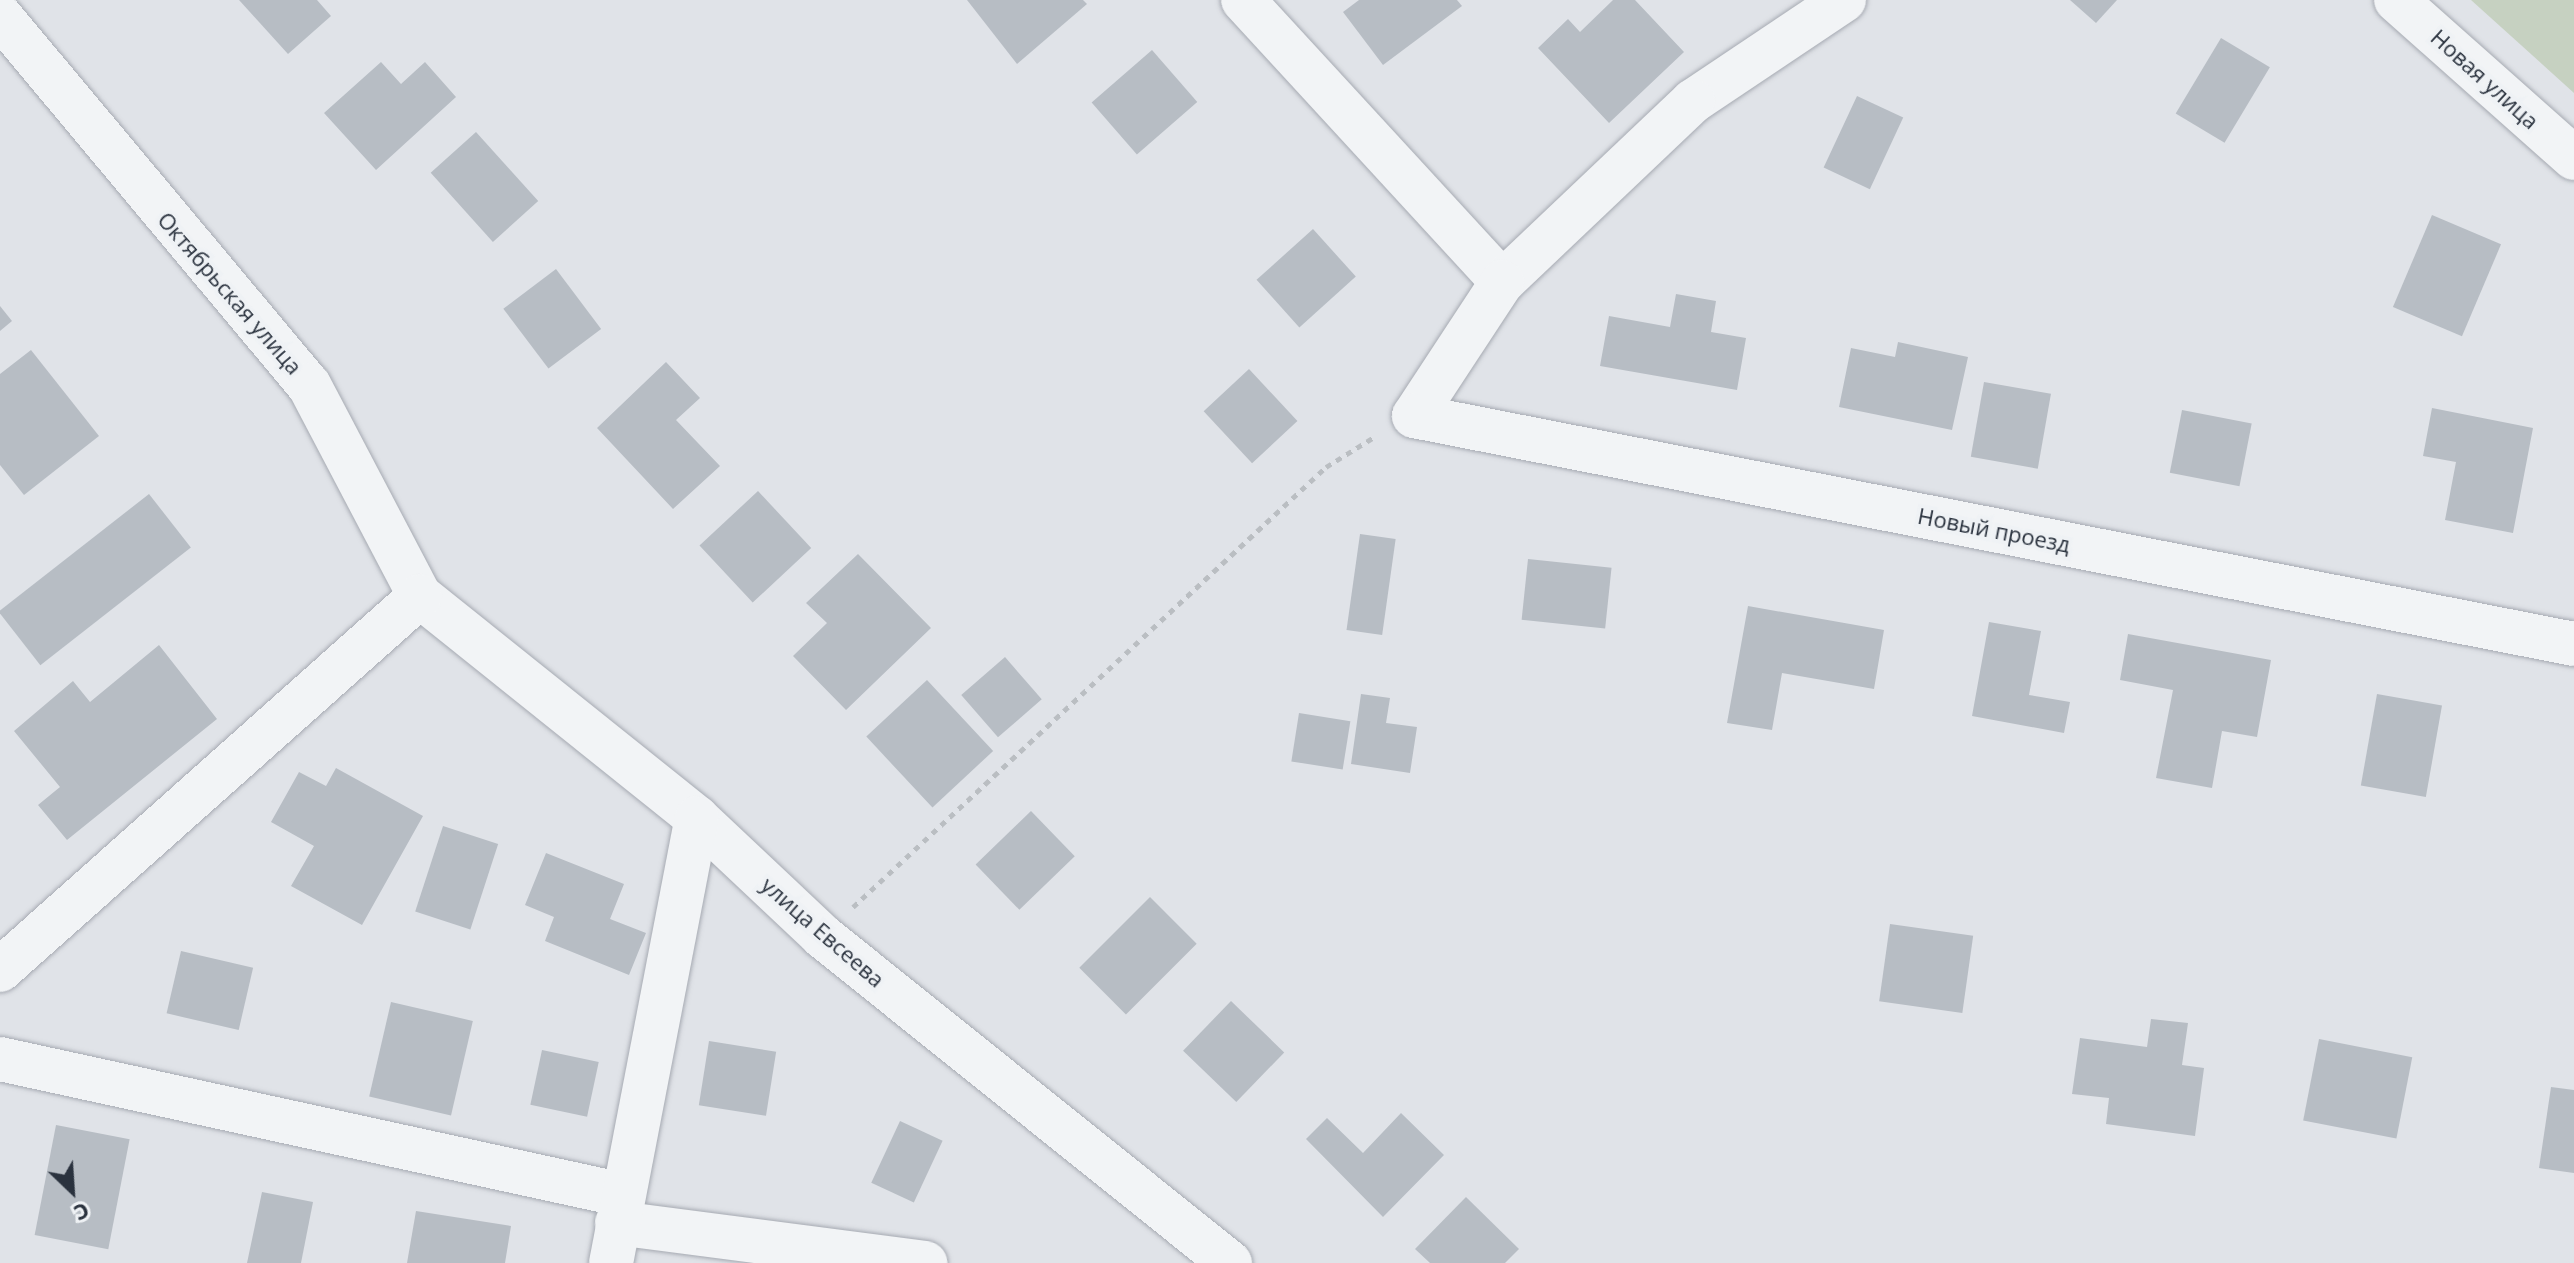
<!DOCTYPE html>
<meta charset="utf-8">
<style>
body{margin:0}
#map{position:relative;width:2574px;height:1263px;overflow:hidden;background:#e0e3e8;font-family:"Open Sans",sans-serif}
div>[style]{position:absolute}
.green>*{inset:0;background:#c6d1c1}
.building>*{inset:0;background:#b7bdc4;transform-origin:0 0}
.path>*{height:5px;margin-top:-2.5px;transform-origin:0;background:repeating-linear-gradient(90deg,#babec2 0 6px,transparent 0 12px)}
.roads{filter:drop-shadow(0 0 2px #a6aab2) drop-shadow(0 0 2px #a6aab2)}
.minor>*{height:44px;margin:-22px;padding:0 22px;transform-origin:22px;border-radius:22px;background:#f2f4f6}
span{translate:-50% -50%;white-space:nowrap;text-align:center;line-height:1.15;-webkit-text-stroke:8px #eff2f5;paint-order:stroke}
.street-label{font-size:22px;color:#2a323e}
.north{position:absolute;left:32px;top:1151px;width:80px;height:80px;-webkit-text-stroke:6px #eff2f5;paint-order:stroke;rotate:155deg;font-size:22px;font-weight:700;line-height:32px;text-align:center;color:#2a323e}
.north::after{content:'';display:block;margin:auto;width:28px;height:36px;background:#2a323e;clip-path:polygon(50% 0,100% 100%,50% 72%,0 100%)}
</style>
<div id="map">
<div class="green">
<div style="clip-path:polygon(2471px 0,2574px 0,2574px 93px)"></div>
</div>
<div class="building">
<div style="clip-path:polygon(239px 0,317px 0,331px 16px,288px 54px)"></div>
<div style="clip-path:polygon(967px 0,1083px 0,1087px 4px,1017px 64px)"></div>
<div style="clip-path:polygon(1359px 0,1457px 0,1462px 6px,1383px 65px,1343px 12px)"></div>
<div style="clip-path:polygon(1613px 0,1635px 0,1684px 52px,1609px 123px,1538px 48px,1568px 19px,1580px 32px)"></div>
<div style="clip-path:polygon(2070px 0,2117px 0,2096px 23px)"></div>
<div style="left:2221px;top:38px;width:57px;height:88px;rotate:31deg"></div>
<div style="left:1152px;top:50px;width:69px;height:80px;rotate:49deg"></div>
<div style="clip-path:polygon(381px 62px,401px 84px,425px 62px,456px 97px,376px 170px,324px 113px)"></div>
<div style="left:1857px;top:96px;width:51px;height:79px;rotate:25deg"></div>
<div style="left:476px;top:132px;width:93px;height:61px;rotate:48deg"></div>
<div style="left:2432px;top:215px;width:75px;height:100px;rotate:23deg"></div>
<div style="left:1313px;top:229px;width:64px;height:76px;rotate:48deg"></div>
<div style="left:556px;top:269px;width:75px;height:66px;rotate:53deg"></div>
<div style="clip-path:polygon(1676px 294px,1716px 301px,1711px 332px,1746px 338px,1737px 390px,1600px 366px,1609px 316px,1670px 327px)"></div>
<div style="clip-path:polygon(0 306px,12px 321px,0 331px)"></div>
<div style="clip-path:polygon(1898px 342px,1968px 357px,1952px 430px,1839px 407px,1851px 348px,1895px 357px)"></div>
<div style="clip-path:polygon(31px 350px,99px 436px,24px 495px,0 465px,0 374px)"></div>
<div style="clip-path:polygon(666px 362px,700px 398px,676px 420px,720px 466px,673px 509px,597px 428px)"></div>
<div style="left:1249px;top:369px;width:71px;height:62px;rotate:47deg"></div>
<div style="left:1984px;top:382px;width:68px;height:76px;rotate:10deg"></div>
<div style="clip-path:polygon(2432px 408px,2533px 428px,2513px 533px,2445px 520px,2456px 462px,2423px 456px)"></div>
<div style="left:2182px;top:410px;width:71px;height:64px;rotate:11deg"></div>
<div style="left:758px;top:491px;width:78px;height:80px;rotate:47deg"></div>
<div style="left:149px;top:494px;width:68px;height:191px;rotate:52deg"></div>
<div style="left:1360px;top:534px;width:36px;height:97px;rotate:8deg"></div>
<div style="clip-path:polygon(858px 554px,931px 628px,846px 710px,793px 656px,827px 623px,806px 603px)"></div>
<div style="left:1528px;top:559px;width:84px;height:61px;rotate:6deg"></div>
<div style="clip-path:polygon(1748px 606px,1884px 630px,1874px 689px,1782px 673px,1772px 730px,1727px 723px)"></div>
<div style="clip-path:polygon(1989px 622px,2041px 631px,2029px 695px,2070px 702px,2064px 733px,1972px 716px)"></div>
<div style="clip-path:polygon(2128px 634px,2271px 660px,2257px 737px,2222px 731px,2212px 788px,2156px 778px,2173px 690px,2120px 680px)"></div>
<div style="clip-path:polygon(159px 645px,217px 719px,67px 840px,38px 805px,60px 787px,14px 731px,73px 681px,90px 702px)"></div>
<div style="left:1005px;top:657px;width:56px;height:58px;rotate:49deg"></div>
<div style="left:927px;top:680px;width:97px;height:83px;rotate:47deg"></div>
<div style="clip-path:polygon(1361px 694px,1390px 698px,1386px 723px,1417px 727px,1410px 773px,1351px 764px)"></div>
<div style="left:2377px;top:694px;width:66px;height:93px;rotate:10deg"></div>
<div style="left:1299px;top:713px;width:52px;height:49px;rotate:9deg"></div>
<div style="clip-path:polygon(336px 768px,423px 816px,362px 925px,291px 886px,314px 846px,271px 822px,299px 772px,326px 786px)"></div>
<div style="left:1031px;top:811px;width:63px;height:77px;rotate:46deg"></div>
<div style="left:443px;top:826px;width:58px;height:90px;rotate:18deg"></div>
<div style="clip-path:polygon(546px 853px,624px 884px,610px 919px,646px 933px,629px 975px,545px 941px,554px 917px,525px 905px)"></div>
<div style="left:1150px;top:897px;width:66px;height:100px;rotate:45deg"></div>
<div style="left:1890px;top:924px;width:84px;height:78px;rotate:8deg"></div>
<div style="left:181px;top:951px;width:74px;height:64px;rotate:13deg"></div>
<div style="left:1231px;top:1001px;width:74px;height:69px;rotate:44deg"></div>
<div style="left:391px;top:1002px;width:84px;height:97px;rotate:13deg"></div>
<div style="clip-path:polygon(2151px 1019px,2188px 1023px,2182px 1065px,2204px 1068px,2195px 1136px,2106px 1124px,2109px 1098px,2072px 1094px,2080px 1038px,2147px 1047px)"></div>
<div style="left:2319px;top:1039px;width:95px;height:83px;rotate:11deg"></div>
<div style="left:709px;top:1041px;width:68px;height:65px;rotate:9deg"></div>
<div style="left:542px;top:1050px;width:58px;height:56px;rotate:12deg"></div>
<div style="clip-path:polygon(2551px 1087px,2574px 1090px,2574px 1173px,2539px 1168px)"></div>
<div style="clip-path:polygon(1401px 1113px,1444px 1155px,1383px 1217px,1306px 1139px,1327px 1118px,1363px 1153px)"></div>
<div style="left:900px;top:1121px;width:47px;height:68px;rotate:25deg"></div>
<div style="left:56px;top:1125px;width:75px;height:112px;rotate:11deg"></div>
<div style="clip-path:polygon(262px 1192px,313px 1202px,301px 1263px,247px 1263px)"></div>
<div style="clip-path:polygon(1466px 1197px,1519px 1249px,1505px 1263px,1430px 1263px,1415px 1249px)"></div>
<div style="clip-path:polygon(416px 1211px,511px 1226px,505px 1263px,407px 1263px)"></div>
</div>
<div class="path">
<div style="left:853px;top:907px;width:646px;rotate:-42.93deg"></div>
<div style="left:1326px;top:467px;width:57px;rotate:-32deg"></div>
</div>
<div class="roads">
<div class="minor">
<div style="left:1243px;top:0;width:383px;rotate:47.4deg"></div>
<div style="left:1844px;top:0;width:182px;rotate:146.2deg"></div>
<div style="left:1693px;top:101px;width:263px;rotate:136.5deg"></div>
<div style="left:1502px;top:282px;width:160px;rotate:123.3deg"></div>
<div style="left:1414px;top:416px;width:1182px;rotate:11.12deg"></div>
<div style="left:2396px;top:0;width:238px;rotate:41.6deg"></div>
<div style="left:0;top:16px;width:481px;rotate:50.1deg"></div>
<div style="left:309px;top:385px;width:238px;rotate:62.3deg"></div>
<div style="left:420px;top:596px;width:355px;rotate:38.7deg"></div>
<div style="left:697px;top:818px;width:172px;rotate:43.3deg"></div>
<div style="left:822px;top:936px;width:523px;rotate:38.71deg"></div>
<div style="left:0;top:970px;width:562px;rotate:-41.68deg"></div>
<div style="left:0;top:1059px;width:638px;rotate:12.31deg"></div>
<div style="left:617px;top:1223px;width:311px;rotate:7.4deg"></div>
<div style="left:611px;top:1263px;width:453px;rotate:-79.1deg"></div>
</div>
</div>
<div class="street-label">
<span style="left:2485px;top:79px;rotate:42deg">Новая улица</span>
<span style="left:230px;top:293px;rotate:49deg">Октябрьская улица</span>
<span style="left:1994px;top:530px;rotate:11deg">Новый проезд</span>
<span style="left:823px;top:932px;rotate:41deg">улица Евсеева</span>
</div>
<div class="north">С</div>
</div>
